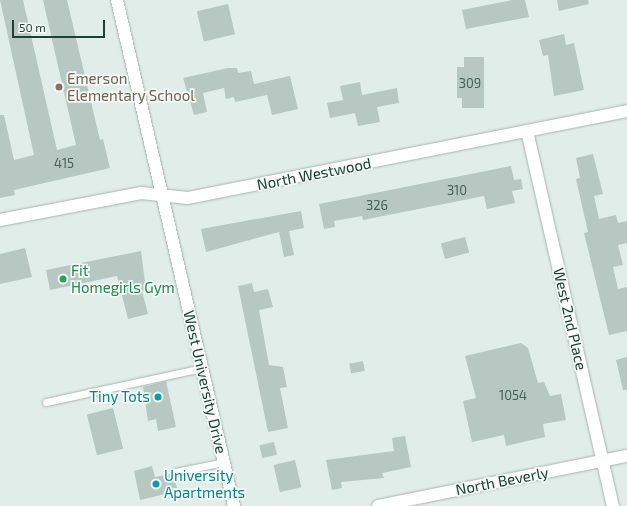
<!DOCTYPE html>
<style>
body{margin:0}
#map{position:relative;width:627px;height:506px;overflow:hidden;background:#e1ede8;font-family:"Exo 2",sans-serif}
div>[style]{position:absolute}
.building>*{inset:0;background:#b6c8c1;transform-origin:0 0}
.roads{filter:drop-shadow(0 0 1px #a3b6af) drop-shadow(0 0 1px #a3b6af)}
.service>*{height:7px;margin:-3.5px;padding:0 3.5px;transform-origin:3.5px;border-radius:3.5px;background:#fff}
.minor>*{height:12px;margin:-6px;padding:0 6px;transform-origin:6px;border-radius:6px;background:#fff}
.secondary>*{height:12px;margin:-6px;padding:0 6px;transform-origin:6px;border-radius:6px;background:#fff}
.dots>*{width:11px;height:11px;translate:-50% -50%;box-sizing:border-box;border:2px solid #f2f9f6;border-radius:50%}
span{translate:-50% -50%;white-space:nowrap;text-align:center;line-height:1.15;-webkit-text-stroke:3.5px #f2f9f6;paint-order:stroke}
.number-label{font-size:13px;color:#46625a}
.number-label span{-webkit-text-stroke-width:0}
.education-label{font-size:15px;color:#785e54}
.left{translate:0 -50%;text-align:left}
.street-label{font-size:15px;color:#204037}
.leisure-label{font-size:15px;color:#27864d}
.culture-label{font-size:15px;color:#0d838f}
.right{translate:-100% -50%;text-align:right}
.scale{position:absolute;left:12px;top:20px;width:93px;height:18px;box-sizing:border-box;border:2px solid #204037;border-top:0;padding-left:5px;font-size:12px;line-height:14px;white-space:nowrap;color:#204037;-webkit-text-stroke:3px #f2f9f6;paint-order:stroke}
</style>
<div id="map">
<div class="building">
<div style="clip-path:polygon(0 0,23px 0,57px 150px,76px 145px,43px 0,67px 0,100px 140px,103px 139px,110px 168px,14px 190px,15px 195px,0 198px,0 115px,4px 115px,14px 160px,34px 155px)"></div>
<div style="clip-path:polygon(512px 0,525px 0,529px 17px,466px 29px,462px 10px)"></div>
<div style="clip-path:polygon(557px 0,588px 0,589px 4px,559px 11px)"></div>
<div style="left:228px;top:4px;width:31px;height:32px;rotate:77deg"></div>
<div style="clip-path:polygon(564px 34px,566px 45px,574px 43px,584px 90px,554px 96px,548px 55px,543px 56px,539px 40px)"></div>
<div style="clip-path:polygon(464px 57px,484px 57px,484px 108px,462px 108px,462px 98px,457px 98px,457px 67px,464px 67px)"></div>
<div style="clip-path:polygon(228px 68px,237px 68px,238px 73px,251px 71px,254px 84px,290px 76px,298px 109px,272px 115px,267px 95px,235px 102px,234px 97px,226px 99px,224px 88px,203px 93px,207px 112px,194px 115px,183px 78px)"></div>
<div style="clip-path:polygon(360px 82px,362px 95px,397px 88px,399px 103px,377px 107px,380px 122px,358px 126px,355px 113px,330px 118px,327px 103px,343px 100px,340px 86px)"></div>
<div style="clip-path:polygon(593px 154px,603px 194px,594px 196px,599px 219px,616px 215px,618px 223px,627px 221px,627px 243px,618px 245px,623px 265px,613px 267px,618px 289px,627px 287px,627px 331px,609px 335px,584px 233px,588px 232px,576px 179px,580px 178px,576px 158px)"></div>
<div style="clip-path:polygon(511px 166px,514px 180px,521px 179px,523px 189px,512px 191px,515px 203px,487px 209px,484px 196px,363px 220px,362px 216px,334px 221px,335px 227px,324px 229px,319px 204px)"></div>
<div style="clip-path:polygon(301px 211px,304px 228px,289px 231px,294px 255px,284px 257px,279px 232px,206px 252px,201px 229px)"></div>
<div style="left:465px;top:237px;width:16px;height:25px;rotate:75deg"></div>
<div style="clip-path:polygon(25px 248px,32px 277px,0 284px,0 254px)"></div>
<div style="clip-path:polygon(141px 251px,146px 290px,142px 291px,148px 314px,128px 319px,117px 276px,50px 290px,46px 270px)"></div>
<div style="clip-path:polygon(252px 283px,254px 292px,268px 289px,273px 307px,259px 310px,269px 365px,283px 367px,287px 387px,280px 388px,288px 428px,268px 432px,238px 286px)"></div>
<div style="clip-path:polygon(521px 343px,528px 348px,538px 383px,544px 382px,550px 396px,561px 394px,566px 420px,543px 424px,545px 437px,506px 446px,504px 435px,472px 442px,463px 401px,476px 398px,465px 356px)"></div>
<div style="clip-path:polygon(627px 357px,627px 390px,623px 390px,616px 360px)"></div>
<div style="left:363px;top:361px;width:10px;height:14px;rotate:79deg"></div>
<div style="clip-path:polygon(166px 381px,176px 427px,158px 431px,156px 419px,148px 421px,143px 387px)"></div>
<div style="left:113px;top:408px;width:42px;height:27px;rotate:76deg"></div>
<div style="clip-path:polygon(405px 436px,411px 467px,382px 473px,384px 478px,341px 482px,342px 488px,332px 490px,326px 460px,394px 451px,392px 438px)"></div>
<div style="left:274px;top:442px;width:13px;height:15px;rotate:77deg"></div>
<div style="left:295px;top:460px;width:28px;height:22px;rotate:77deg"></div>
<div style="clip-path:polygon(152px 466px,155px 477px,170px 474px,174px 477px,178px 491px,140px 500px,134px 471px)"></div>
</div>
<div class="roads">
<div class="service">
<div style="left:46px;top:402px;width:160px;rotate:-12.3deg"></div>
<div style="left:175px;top:472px;width:50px;rotate:-11.5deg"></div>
</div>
<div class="minor">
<div style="left:527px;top:131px;width:385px;rotate:77.1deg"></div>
<div style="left:0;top:220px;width:144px;rotate:-10.8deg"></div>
<div style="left:141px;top:193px;width:47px;rotate:6.1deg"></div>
<div style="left:188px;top:198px;width:448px;rotate:-11.2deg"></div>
<div style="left:378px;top:506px;width:254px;rotate:-11.4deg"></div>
</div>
<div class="secondary">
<div style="left:117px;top:0;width:519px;rotate:76.98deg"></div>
</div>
</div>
<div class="dots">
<div style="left:59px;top:87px;background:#8d6e63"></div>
<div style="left:63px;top:279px;background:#2e9e5b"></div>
<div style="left:158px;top:397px;background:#0f9aa8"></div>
<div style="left:156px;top:484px;background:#0f9aa8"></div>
</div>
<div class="number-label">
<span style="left:470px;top:83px">309</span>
<span style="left:64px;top:163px">415</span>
<span style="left:457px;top:190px">310</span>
<span style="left:377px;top:205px">326</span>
<span style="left:513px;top:395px">1054</span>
</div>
<div class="education-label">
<span class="left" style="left:67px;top:87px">Emerson<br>Elementary School</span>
</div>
<div class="street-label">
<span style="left:314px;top:174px;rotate:-11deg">North Westwood</span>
<span style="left:570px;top:319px;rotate:77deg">West 2nd Place</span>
<span style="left:205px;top:382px;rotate:77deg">West University Drive</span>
<span style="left:502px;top:481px;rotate:-11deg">North Beverly</span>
</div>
<div class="leisure-label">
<span class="left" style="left:71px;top:279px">Fit<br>Homegirls Gym</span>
</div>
<div class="culture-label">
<span class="right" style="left:150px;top:397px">Tiny Tots</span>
<span class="left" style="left:164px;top:484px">University<br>Apartments</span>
</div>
<div class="scale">50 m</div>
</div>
